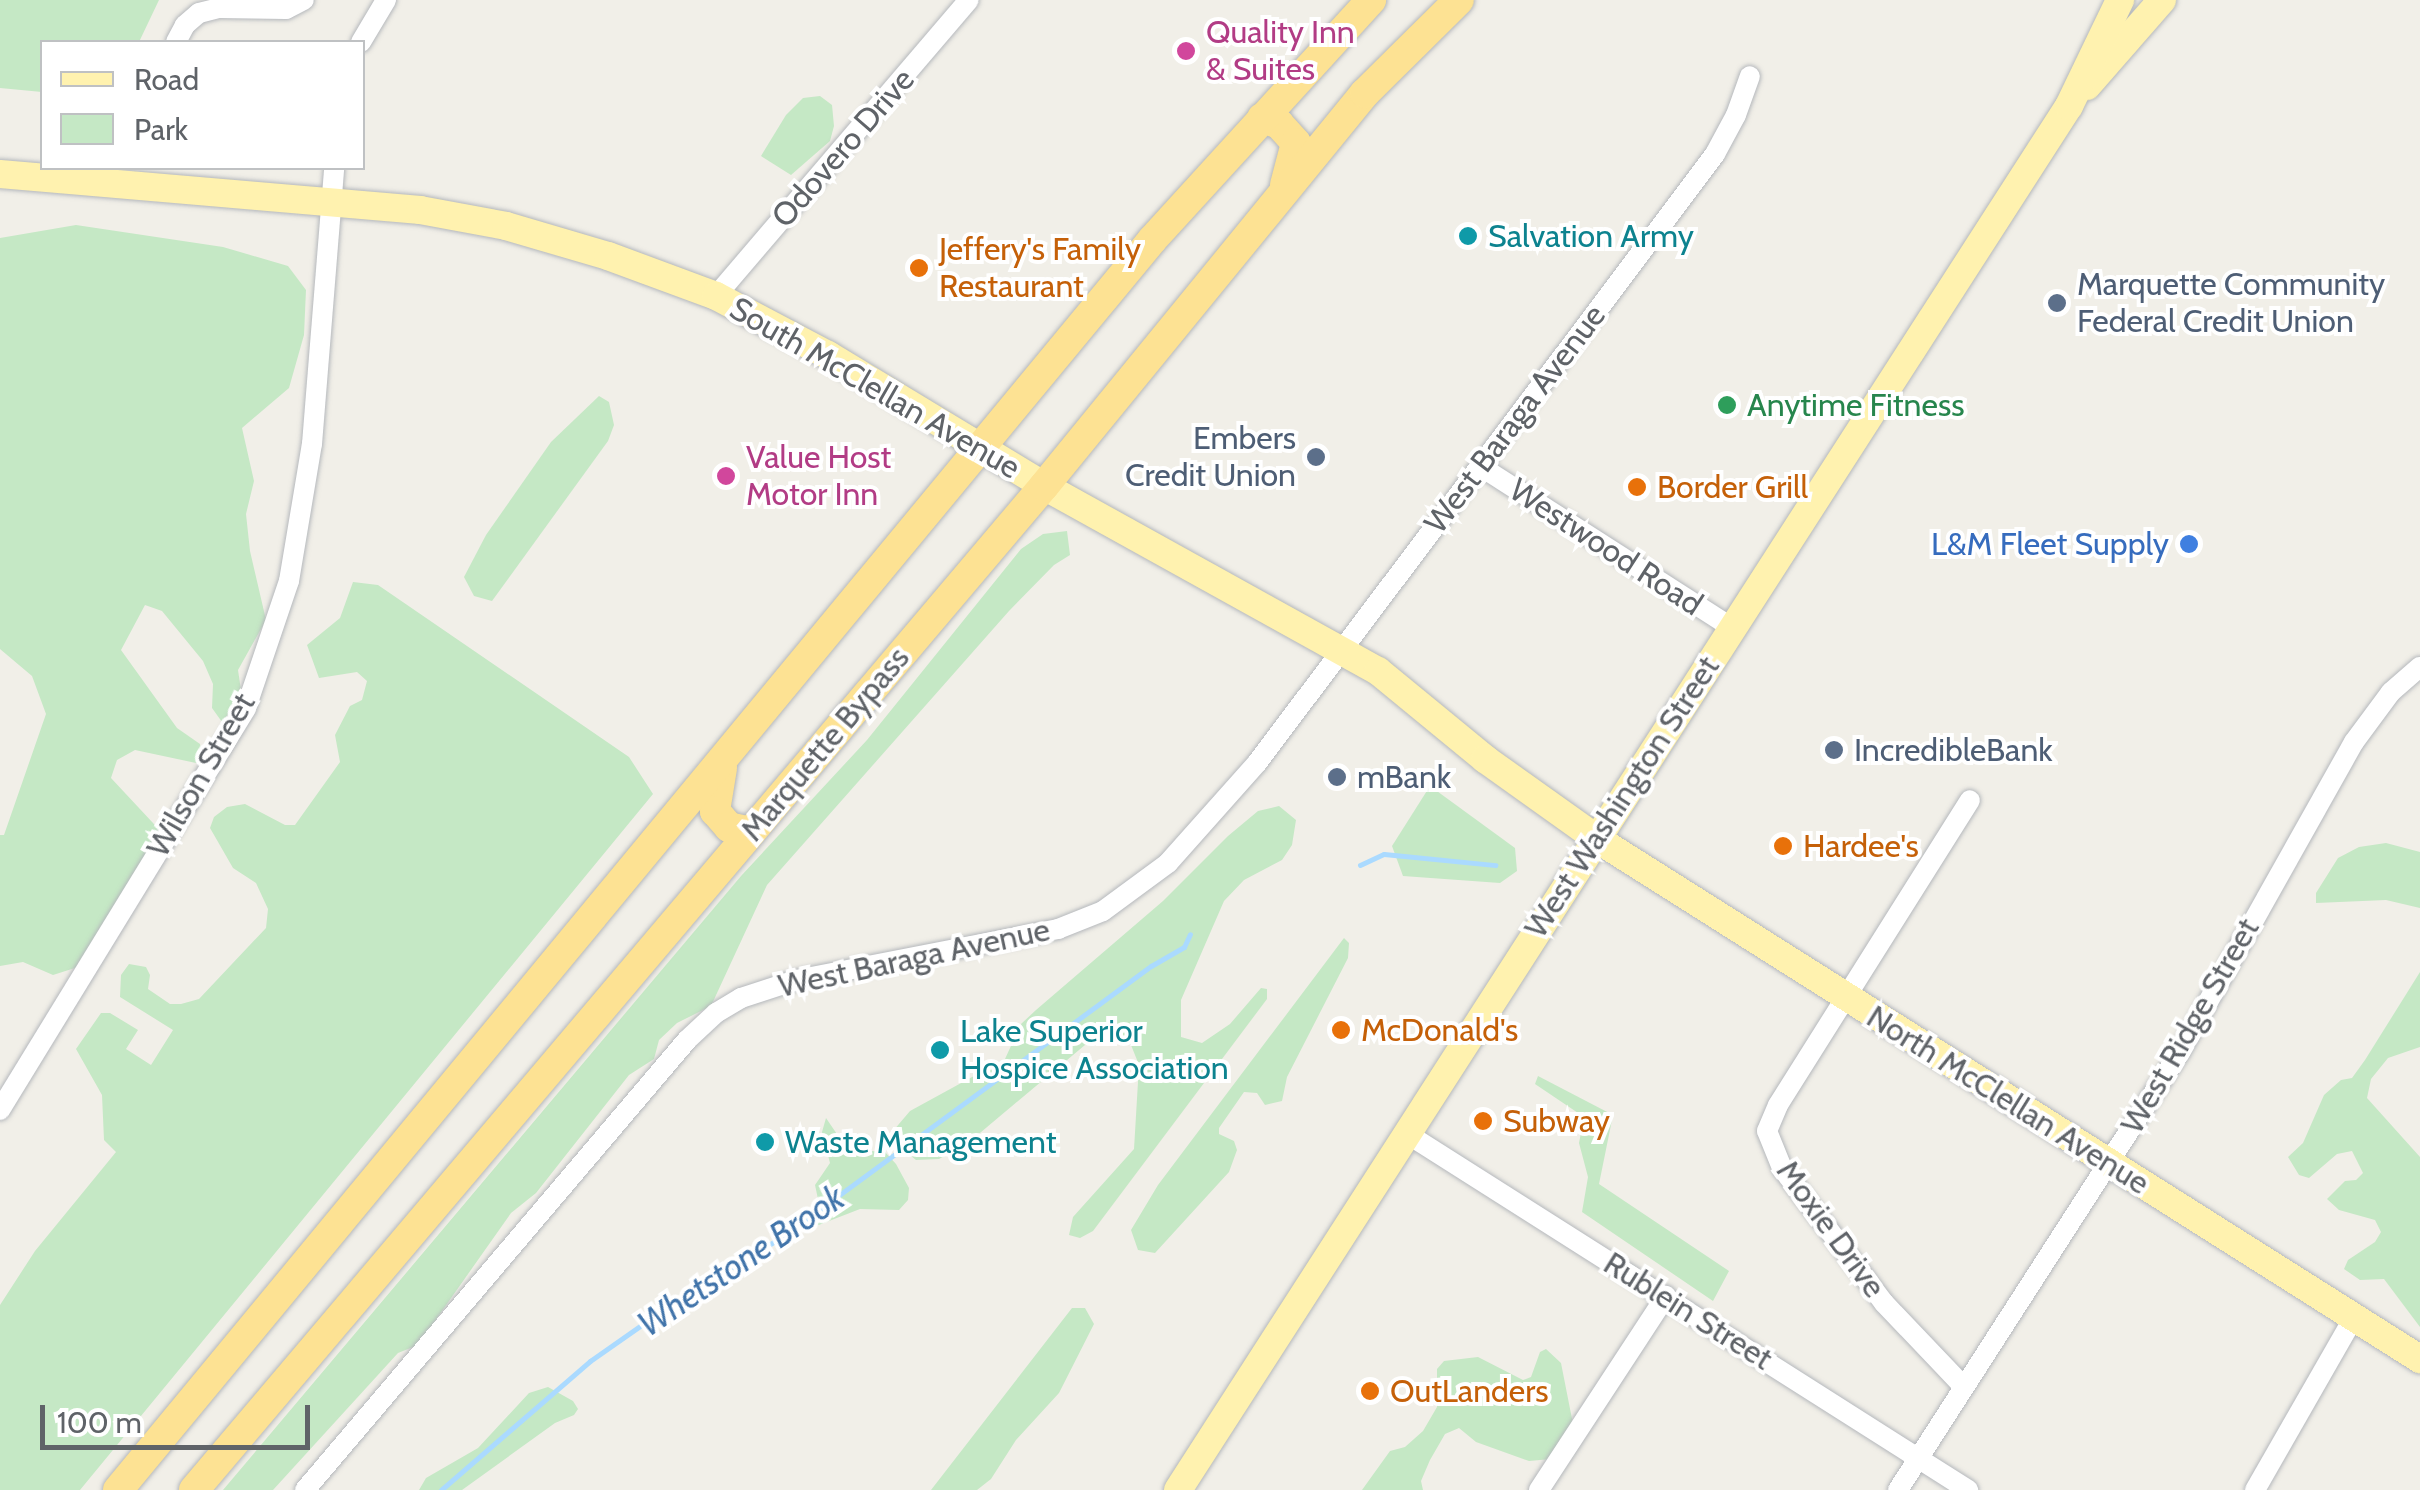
<!DOCTYPE html>
<style>
body{margin:0}
#map{position:relative;width:2420px;height:1490px;overflow:hidden;background:#f1efe8;font-family:Cabin,sans-serif}
div>[style]{position:absolute}
.green>*{inset:0;background:#c5e8c5}
.stream>*{height:5px;margin:-2.5px;padding:0 2.5px;transform-origin:2.5px;border-radius:2.5px;background:#aadaff}
.roads{filter:drop-shadow(0 0 2px #b5b8bc) drop-shadow(0 0 2px #b5b8bc)}
.minor>*{height:20px;margin:-10px;padding:0 10px;transform-origin:10px;border-radius:10px;background:#fff}
.major>*{height:28px;margin:-14px;padding:0 14px;transform-origin:14px;border-radius:14px;background:#fff2af}
.highway>*{height:30px;margin:-15px;padding:0 15px;transform-origin:15px;border-radius:15px;background:#fde293}
.dots>*{width:28px;height:28px;translate:-50% -50%;box-sizing:border-box;border:5px solid #fff;border-radius:50%}
span{translate:-50% -50%;white-space:nowrap;text-align:center;line-height:1.15;-webkit-text-stroke:8px #fff;paint-order:stroke}
.hotel-label{font-size:32px;color:#b23c85}
.left{translate:0 -50%;text-align:left}
.street-label{font-size:32px;color:#5f6368}
.culture-label{font-size:32px;color:#0d838f}
.food-label{font-size:32px;color:#c56008}
.service-label{font-size:32px;color:#4e5e75}
.right{translate:-100% -50%;text-align:right}
.leisure-label{font-size:32px;color:#27864d}
.shop-label{font-size:32px;color:#366cbe}
.water-label{font-size:35px;color:#4174aa;font-style:italic}
.legend{position:absolute;left:40px;top:40px;width:325px;height:130px;box-sizing:border-box;background:#fff;border:2px solid #bfc1c3;margin:0;padding:12px 18px;list-style:none;font-size:30px;color:#5f6368}
.legend li{display:flex;align-items:center;gap:20px;height:50px}
.legend b{width:50px;border:2px solid #bfc1c3}
.scale{position:absolute;left:40px;top:1405px;width:270px;height:45px;box-sizing:border-box;border:5px solid #5f6368;border-top:0;padding-left:12px;font-size:30px;line-height:35px;white-space:nowrap;color:#5f6368;-webkit-text-stroke:8px #fff;paint-order:stroke}
</style>
<div id="map">
<div class="green">
<div style="clip-path:polygon(0 0,159px 0,139px 42px,42px 42px,42px 92px,0 88px)"></div>
<div style="clip-path:polygon(820px 96px,832px 105px,834px 126px,830px 141px,791px 175px,761px 156px,786px 115px,803px 98px)"></div>
<div style="clip-path:polygon(76px 225px,223px 247px,288px 266px,306px 290px,304px 335px,289px 388px,242px 428px,254px 481px,246px 514px,250px 551px,266px 620px,238px 670px,242px 697px,222px 722px,212px 708px,213px 684px,203px 661px,162px 611px,145px 605px,121px 650px,177px 728px,200px 744px,202px 755px,196px 763px,135px 750px,117px 760px,111px 778px,167px 838px,78px 967px,53px 975px,23px 962px,0 966px,0 835px,4px 835px,46px 714px,32px 676px,0 649px,0 238px)"></div>
<div style="clip-path:polygon(599px 396px,609px 402px,614px 425px,608px 441px,492px 601px,474px 596px,464px 577px,486px 535px,551px 442px)"></div>
<div style="clip-path:polygon(1067px 531px,1070px 555px,1054px 565px,1009px 611px,767px 885px,711px 1006px,677px 1023px,659px 1040px,654px 1059px,629px 1075px,536px 1193px,511px 1213px,418px 1345px,398px 1353px,273px 1490px,223px 1490px,741px 876px,867px 740px,1021px 549px,1043px 534px)"></div>
<div style="clip-path:polygon(353px 582px,378px 585px,629px 757px,653px 794px,80px 1490px,0 1490px,0 1305px,35px 1251px,116px 1152px,104px 1140px,102px 1095px,76px 1049px,101px 1013px,110px 1013px,138px 1030px,126px 1049px,151px 1065px,173px 1030px,120px 997px,121px 975px,129px 964px,146px 967px,150px 975px,148px 989px,170px 1004px,181px 1004px,199px 999px,266px 928px,268px 909px,256px 883px,233px 868px,210px 828px,214px 817px,227px 807px,245px 804px,285px 825px,295px 825px,340px 762px,335px 735px,350px 706px,362px 700px,367px 681px,357px 672px,319px 678px,307px 645px,340px 618px)"></div>
<div style="clip-path:polygon(1430px 786px,1515px 848px,1517px 871px,1500px 883px,1403px 876px,1392px 846px)"></div>
<div style="clip-path:polygon(1279px 806px,1296px 820px,1292px 845px,1282px 860px,1244px 880px,1224px 901px,1181px 1000px,1181px 1037px,1202px 1043px,1230px 1024px,1261px 988px,1267px 989px,1267px 999px,1093px 1231px,1080px 1238px,1069px 1235px,1073px 1217px,1134px 1149px,1139px 1065px,1131px 1045px,1121px 1038px,1085px 1045px,968px 1143px,939px 1159px,916px 1160px,894px 1142px,893px 1131px,910px 1111px,1005px 1059px,1021px 1024px,1036px 1010px,1163px 901px,1228px 836px,1258px 811px)"></div>
<div style="clip-path:polygon(2386px 843px,2420px 852px,2420px 908px,2386px 900px,2316px 903px,2316px 893px,2338px 858px,2359px 847px)"></div>
<div style="clip-path:polygon(1344px 938px,1349px 943px,1348px 958px,1287px 1077px,1282px 1101px,1265px 1105px,1257px 1093px,1244px 1092px,1219px 1128px,1219px 1134px,1234px 1141px,1237px 1150px,1229px 1172px,1155px 1253px,1138px 1250px,1131px 1230px,1158px 1185px)"></div>
<div style="clip-path:polygon(2420px 972px,2420px 1047px,2388px 1058px,2371px 1079px,2367px 1098px,2420px 1157px,2420px 1327px,2384px 1279px,2360px 1280px,2344px 1269px,2348px 1260px,2375px 1242px,2381px 1232px,2375px 1220px,2339px 1210px,2327px 1199px,2345px 1181px,2356px 1180px,2363px 1173px,2352px 1151px,2337px 1154px,2309px 1178px,2299px 1175px,2288px 1157px,2303px 1143px,2324px 1095px,2341px 1080px,2352px 1078px,2365px 1060px)"></div>
<div style="clip-path:polygon(1538px 1076px,1613px 1115px,1599px 1184px,1729px 1271px,1713px 1301px,1582px 1212px,1588px 1177px,1579px 1143px,1584px 1117px,1535px 1084px)"></div>
<div style="clip-path:polygon(826px 1118px,843px 1143px,856px 1150px,885px 1152px,896px 1164px,909px 1188px,908px 1200px,899px 1210px,860px 1209px,811px 1228px,818px 1199px,815px 1185px,830px 1163px,822px 1132px)"></div>
<div style="clip-path:polygon(1072px 1308px,1085px 1308px,1094px 1324px,1059px 1393px,1016px 1440px,991px 1479px,977px 1490px,931px 1490px)"></div>
<div style="clip-path:polygon(1546px 1349px,1561px 1363px,1573px 1424px,1551px 1459px,1529px 1461px,1476px 1442px,1459px 1428px,1445px 1434px,1430px 1460px,1421px 1481px,1423px 1490px,1362px 1490px,1390px 1451px,1405px 1447px,1423px 1431px,1437px 1407px,1437px 1369px,1444px 1361px,1478px 1357px,1523px 1380px,1531px 1377px,1540px 1352px)"></div>
<div style="clip-path:polygon(548px 1387px,573px 1401px,578px 1409px,574px 1415px,555px 1423px,462px 1490px,419px 1490px,426px 1478px,478px 1448px,529px 1393px)"></div>
</div>
<div class="stream">
<div style="left:1360px;top:865px;width:26px;rotate:-25deg"></div>
<div style="left:1384px;top:854px;width:112px;rotate:5.7deg"></div>
<div style="left:441px;top:1490px;width:197px;rotate:-40.9deg"></div>
<div style="left:590px;top:1361px;width:110px;rotate:-35deg"></div>
<div style="left:680px;top:1298px;width:119px;rotate:-30.9deg"></div>
<div style="left:782px;top:1237px;width:458px;rotate:-36.3deg"></div>
<div style="left:1151px;top:966px;width:38px;rotate:-30deg"></div>
<div style="left:1184px;top:947px;width:14px;rotate:-65deg"></div>
</div>
<div class="roads">
<div class="minor">
<div style="left:176px;top:42px;width:19px;rotate:-62deg"></div>
<div style="left:185px;top:25px;width:18px;rotate:-41deg"></div>
<div style="left:199px;top:13px;width:21px;rotate:-14deg"></div>
<div style="left:219px;top:8px;width:67px;rotate:0.9deg"></div>
<div style="left:286px;top:9px;width:20px;rotate:-27deg"></div>
<div style="left:361px;top:42px;width:49px;rotate:-59.2deg"></div>
<div style="left:716px;top:296px;width:389px;rotate:-49.5deg"></div>
<div style="left:1480px;top:466px;width:298px;rotate:32.7deg"></div>
<div style="left:0;top:1110px;width:471px;rotate:-58.5deg"></div>
<div style="left:246px;top:708px;width:134px;rotate:-71.3deg"></div>
<div style="left:289px;top:581px;width:139px;rotate:-80.5deg"></div>
<div style="left:312px;top:444px;width:277px;rotate:-85.4deg"></div>
<div style="left:1406px;top:1133px;width:666px;rotate:32.42deg"></div>
<div style="left:1964px;top:1387px;width:116px;rotate:-133.6deg"></div>
<div style="left:1884px;top:1303px;width:169px;rotate:-127.1deg"></div>
<div style="left:1782px;top:1168px;width:40px;rotate:-112deg"></div>
<div style="left:1767px;top:1131px;width:28px;rotate:-67deg"></div>
<div style="left:1778px;top:1105px;width:360px;rotate:-57.8deg"></div>
<div style="left:305px;top:1490px;width:590px;rotate:-49.67deg"></div>
<div style="left:687px;top:1040px;width:40px;rotate:-43deg"></div>
<div style="left:716px;top:1013px;width:29px;rotate:-31deg"></div>
<div style="left:741px;top:998px;width:58px;rotate:-18.1deg"></div>
<div style="left:796px;top:980px;width:267px;rotate:-11deg"></div>
<div style="left:1058px;top:929px;width:48px;rotate:-21.8deg"></div>
<div style="left:1103px;top:911px;width:81px;rotate:-36.4deg"></div>
<div style="left:1168px;top:863px;width:134px;rotate:-48.3deg"></div>
<div style="left:1257px;top:763px;width:762px;rotate:-53.05deg"></div>
<div style="left:1715px;top:154px;width:44px;rotate:-61.7deg"></div>
<div style="left:1736px;top:115px;width:41px;rotate:-70.3deg"></div>
<div style="left:1539px;top:1490px;width:232px;rotate:-56.8deg"></div>
<div style="left:1898px;top:1490px;width:521px;rotate:-57.23deg"></div>
<div style="left:2180px;top:1052px;width:355px;rotate:-60.7deg"></div>
<div style="left:2354px;top:742px;width:62px;rotate:-53.5deg"></div>
<div style="left:2391px;top:692px;width:38px;rotate:-41deg"></div>
<div style="left:2255px;top:1490px;width:199px;rotate:-60.2deg"></div>
</div>
<div class="major">
<div style="left:2087px;top:86px;width:114px;rotate:-48.9deg"></div>
<div style="left:0;top:174px;width:422px;rotate:4.9deg"></div>
<div style="left:420px;top:210px;width:87px;rotate:10.5deg"></div>
<div style="left:506px;top:226px;width:106px;rotate:16.4deg"></div>
<div style="left:608px;top:256px;width:115px;rotate:20.3deg"></div>
<div style="left:716px;top:296px;width:127px;rotate:27.8deg"></div>
<div style="left:828px;top:355px;width:253px;rotate:31.2deg"></div>
<div style="left:1044px;top:486px;width:382px;rotate:29deg"></div>
<div style="left:1378px;top:671px;width:139px;rotate:39.4deg"></div>
<div style="left:1485px;top:759px;width:138px;rotate:35.5deg"></div>
<div style="left:1597px;top:839px;width:974px;rotate:32.29deg"></div>
<div style="left:1178px;top:1490px;width:1646px;rotate:-57.23deg"></div>
<div style="left:2069px;top:106px;width:118px;rotate:-64.3deg"></div>
</div>
<div class="highway">
<div style="left:1262px;top:118px;width:18px;rotate:19deg"></div>
<div style="left:1279px;top:124px;width:25px;rotate:48deg"></div>
<div style="left:1296px;top:143px;width:43px;rotate:104.7deg"></div>
<div style="left:722px;top:768px;width:44px;rotate:99.2deg"></div>
<div style="left:715px;top:811px;width:21px;rotate:49deg"></div>
<div style="left:729px;top:827px;width:22px;rotate:13deg"></div>
<div style="left:118px;top:1490px;width:1622px;rotate:-50.4deg"></div>
<div style="left:1152px;top:240px;width:325px;rotate:-47.6deg"></div>
<div style="left:194px;top:1490px;width:1315px;rotate:-49.75deg"></div>
<div style="left:1044px;top:486px;width:507px;rotate:-50.76deg"></div>
<div style="left:1365px;top:93px;width:132px;rotate:-44.7deg"></div>
</div>
</div>
<div class="dots">
<div style="left:1186px;top:51px;background:#d1479c"></div>
<div style="left:1468px;top:236px;background:#0f9aa8"></div>
<div style="left:919px;top:268px;background:#e8710a"></div>
<div style="left:2057px;top:303px;background:#5c6f8a"></div>
<div style="left:1727px;top:405px;background:#2e9e5b"></div>
<div style="left:1316px;top:457px;background:#5c6f8a"></div>
<div style="left:726px;top:476px;background:#d1479c"></div>
<div style="left:1637px;top:487px;background:#e8710a"></div>
<div style="left:2189px;top:544px;background:#3f7fe0"></div>
<div style="left:1834px;top:750px;background:#5c6f8a"></div>
<div style="left:1337px;top:777px;background:#5c6f8a"></div>
<div style="left:1783px;top:846px;background:#e8710a"></div>
<div style="left:1341px;top:1030px;background:#e8710a"></div>
<div style="left:940px;top:1050px;background:#0f9aa8"></div>
<div style="left:1483px;top:1121px;background:#e8710a"></div>
<div style="left:765px;top:1142px;background:#0f9aa8"></div>
<div style="left:1370px;top:1391px;background:#e8710a"></div>
</div>
<div class="hotel-label">
<span class="left" style="left:1206px;top:51px">Quality Inn<br>&amp; Suites</span>
<span class="left" style="left:746px;top:476px">Value Host<br>Motor Inn</span>
</div>
<div class="street-label">
<span style="left:843px;top:148px;rotate:-49deg">Odovero Drive</span>
<span style="left:875px;top:388px;rotate:30deg">South McClellan Avenue</span>
<span style="left:1515px;top:419px;rotate:-53deg">West Baraga Avenue</span>
<span style="left:1606px;top:547px;rotate:33deg">Westwood Road</span>
<span style="left:825px;top:744px;rotate:-50deg">Marquette Bypass</span>
<span style="left:201px;top:775px;rotate:-60deg">Wilson Street</span>
<span style="left:1622px;top:797px;rotate:-57deg">West Washington Street</span>
<span style="left:914px;top:958px;rotate:-12deg">West Baraga Avenue</span>
<span style="left:2190px;top:1026px;rotate:-60deg">West Ridge Street</span>
<span style="left:2008px;top:1100px;rotate:32deg">North McClellan Avenue</span>
<span style="left:1831px;top:1229px;rotate:54deg">Moxie Drive</span>
<span style="left:1688px;top:1311px;rotate:32deg">Rublein Street</span>
</div>
<div class="culture-label">
<span class="left" style="left:1488px;top:236px">Salvation Army</span>
<span class="left" style="left:960px;top:1050px">Lake Superior<br>Hospice Association</span>
<span class="left" style="left:785px;top:1142px">Waste Management</span>
</div>
<div class="food-label">
<span class="left" style="left:939px;top:268px">Jeffery's Family<br>Restaurant</span>
<span class="left" style="left:1657px;top:487px">Border Grill</span>
<span class="left" style="left:1803px;top:846px">Hardee's</span>
<span class="left" style="left:1361px;top:1030px">McDonald's</span>
<span class="left" style="left:1503px;top:1121px">Subway</span>
<span class="left" style="left:1390px;top:1391px">OutLanders</span>
</div>
<div class="service-label">
<span class="left" style="left:2077px;top:303px">Marquette Community<br>Federal Credit Union</span>
<span class="right" style="left:1296px;top:457px">Embers<br>Credit Union</span>
<span class="left" style="left:1854px;top:750px">IncredibleBank</span>
<span class="left" style="left:1357px;top:777px">mBank</span>
</div>
<div class="leisure-label">
<span class="left" style="left:1747px;top:405px">Anytime Fitness</span>
</div>
<div class="shop-label">
<span class="right" style="left:2169px;top:544px">L&amp;M Fleet Supply</span>
</div>
<div class="water-label">
<span style="left:741px;top:1261px;rotate:-34deg">Whetstone Brook</span>
</div>
<ul class="legend">
<li><b style="height:12px;background:#fff2af"></b>Road</li>
<li><b style="height:28px;background:#c5e8c5"></b>Park</li>
</ul>
<div class="scale">100 m</div>
</div>
